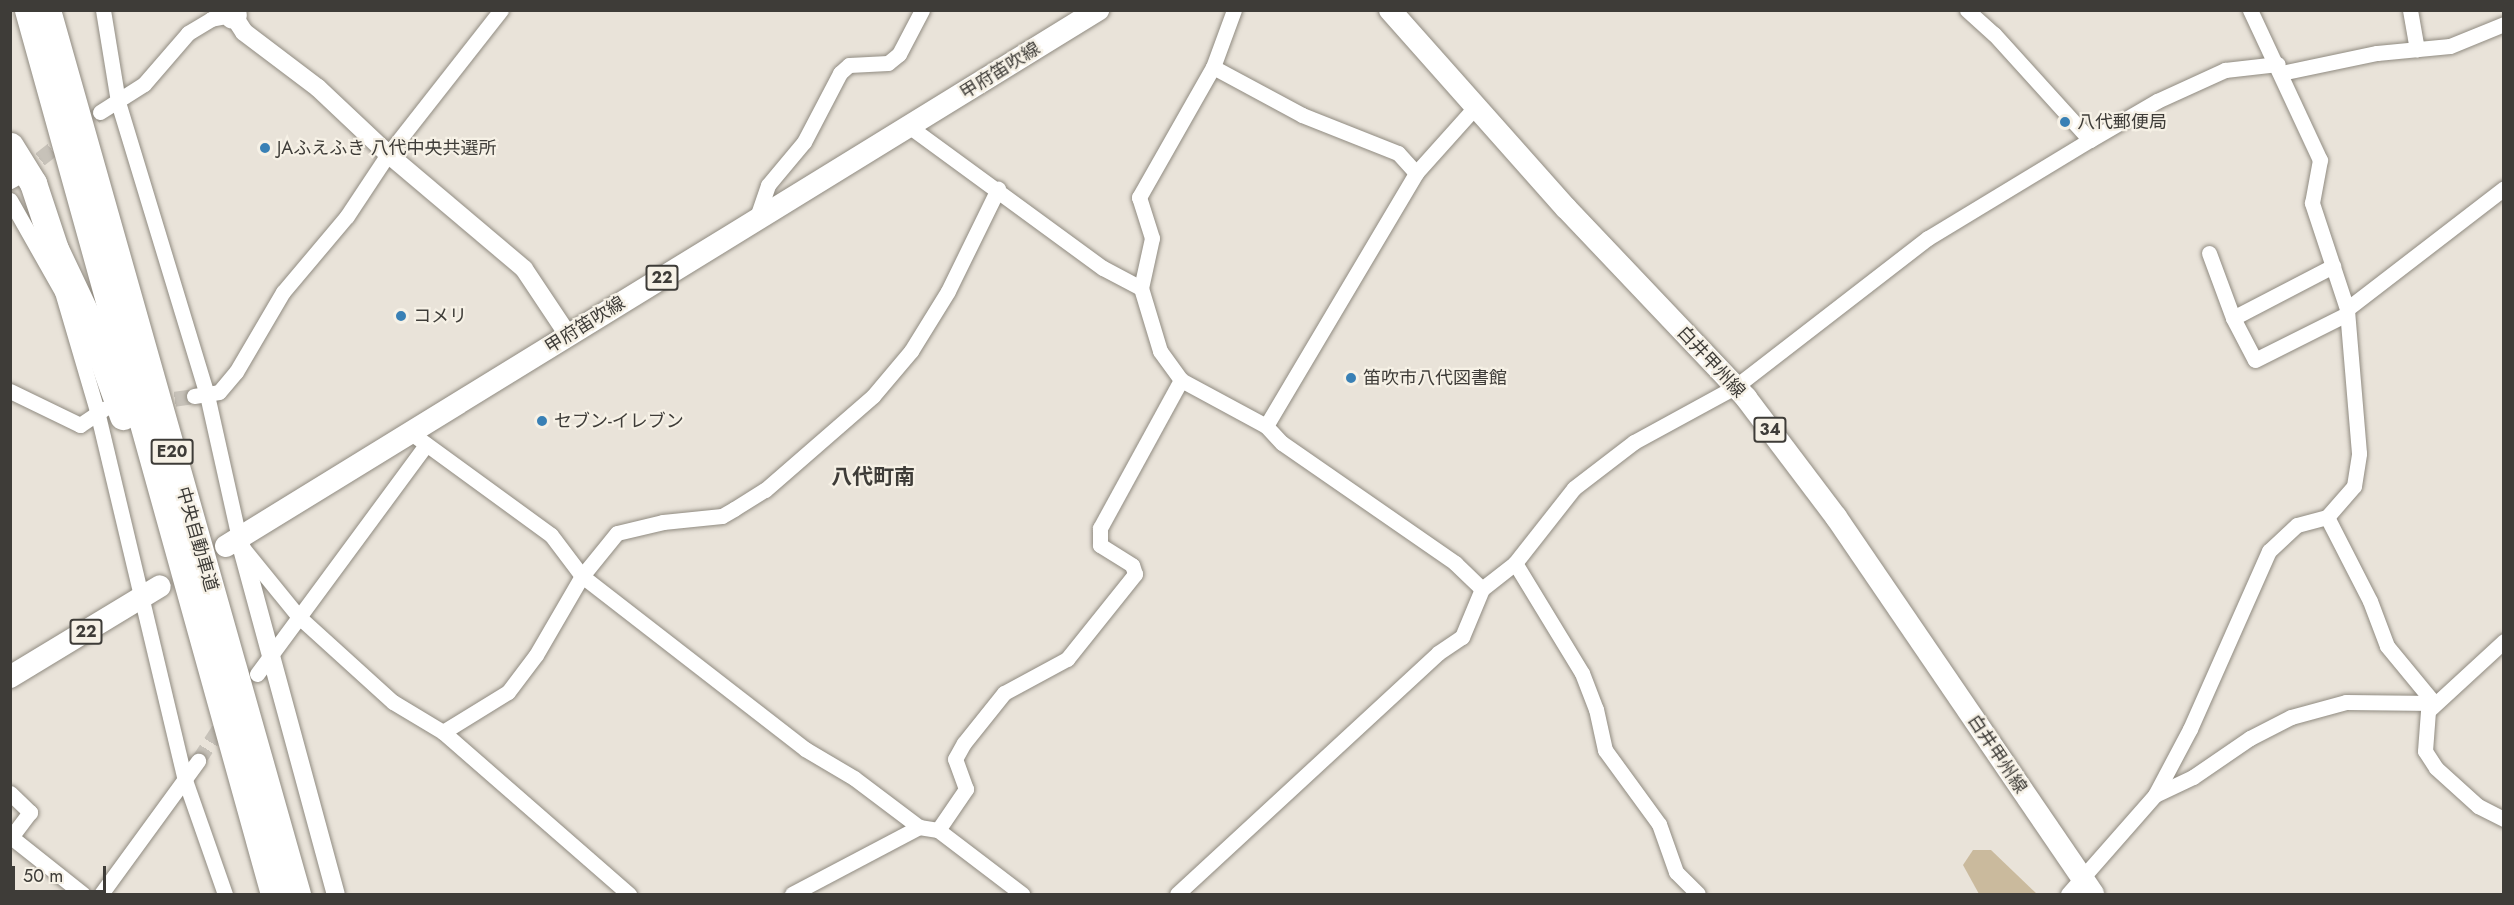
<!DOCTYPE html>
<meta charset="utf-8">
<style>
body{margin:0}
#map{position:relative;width:2514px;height:905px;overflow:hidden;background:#e9e3d9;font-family:Jost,"Noto Sans JP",sans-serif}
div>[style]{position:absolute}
.green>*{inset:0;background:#caba9d}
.minor-tunnel>*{height:15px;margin-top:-7.5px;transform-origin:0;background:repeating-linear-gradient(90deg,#c7c2b9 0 15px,transparent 0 23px)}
.roads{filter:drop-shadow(0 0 2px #908b81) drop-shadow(0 0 2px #908b81)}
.minor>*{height:15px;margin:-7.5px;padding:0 7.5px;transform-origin:7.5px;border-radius:7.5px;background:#fff}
.tertiary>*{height:18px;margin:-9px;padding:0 9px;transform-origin:9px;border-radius:9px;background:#fff}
.primary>*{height:22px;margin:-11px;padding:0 11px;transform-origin:11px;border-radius:11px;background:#fff}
.motorway>*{height:27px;margin:-13.5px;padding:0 13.5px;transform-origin:13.5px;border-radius:13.5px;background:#fff}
.dots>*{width:16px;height:16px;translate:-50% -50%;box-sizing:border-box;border:3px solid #f6f1e6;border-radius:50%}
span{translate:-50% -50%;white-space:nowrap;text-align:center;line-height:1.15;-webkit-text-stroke:4.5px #f6f1e6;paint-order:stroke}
.shield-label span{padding:2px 4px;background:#f6f1e6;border:2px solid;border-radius:4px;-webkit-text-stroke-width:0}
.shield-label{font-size:16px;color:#3e3c38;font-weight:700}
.street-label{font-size:18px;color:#3e3c38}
.poi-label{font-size:18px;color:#3e3c38}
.left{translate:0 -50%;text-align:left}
.quarter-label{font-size:21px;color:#3e3c38;font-weight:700}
.frame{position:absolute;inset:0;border:12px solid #3e3c38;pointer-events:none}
.scale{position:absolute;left:12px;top:866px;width:94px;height:27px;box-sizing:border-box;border:3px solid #3e3c38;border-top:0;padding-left:8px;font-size:18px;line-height:21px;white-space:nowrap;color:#3e3c38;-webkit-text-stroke:4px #f6f1e6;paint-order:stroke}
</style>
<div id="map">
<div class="green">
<div style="clip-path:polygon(1973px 850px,1991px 850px,2037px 894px,1979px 894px,1963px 865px)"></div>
</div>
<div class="minor-tunnel">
<div style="left:22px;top:173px;width:99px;rotate:-38deg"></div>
<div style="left:152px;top:402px;width:42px;rotate:-8.1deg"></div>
<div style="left:198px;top:761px;width:51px;rotate:-56.9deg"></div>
</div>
<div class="roads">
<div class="minor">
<div style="left:103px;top:10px;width:93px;rotate:80.7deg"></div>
<div style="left:118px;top:102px;width:306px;rotate:73.1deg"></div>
<div style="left:207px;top:395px;width:147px;rotate:77.4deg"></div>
<div style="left:1234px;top:10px;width:61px;rotate:110.2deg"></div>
<div style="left:1213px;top:67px;width:150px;rotate:119.6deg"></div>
<div style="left:1139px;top:197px;width:43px;rotate:72.4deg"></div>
<div style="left:1152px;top:238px;width:51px;rotate:102.4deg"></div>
<div style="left:1141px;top:288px;width:66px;rotate:73.2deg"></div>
<div style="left:1160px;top:351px;width:36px;rotate:54deg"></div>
<div style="left:1181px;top:380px;width:97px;rotate:28.4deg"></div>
<div style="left:1266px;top:426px;width:23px;rotate:47deg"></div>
<div style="left:1282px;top:443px;width:211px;rotate:34.7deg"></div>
<div style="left:1455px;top:563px;width:37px;rotate:44deg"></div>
<div style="left:1967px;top:10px;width:36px;rotate:42deg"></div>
<div style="left:1994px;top:34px;width:143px;rotate:47.8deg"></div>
<div style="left:2410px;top:10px;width:40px;rotate:80deg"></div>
<div style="left:1213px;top:67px;width:101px;rotate:28.3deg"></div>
<div style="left:1302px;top:115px;width:103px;rotate:21.6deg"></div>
<div style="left:1398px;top:153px;width:27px;rotate:48deg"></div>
<div style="left:2281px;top:73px;width:98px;rotate:-11.8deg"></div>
<div style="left:2377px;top:53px;width:73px;rotate:-5.5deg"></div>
<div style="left:2450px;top:46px;width:58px;rotate:-22.2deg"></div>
<div style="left:100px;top:112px;width:52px;rotate:-32.5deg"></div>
<div style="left:144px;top:84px;width:67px;rotate:-49.2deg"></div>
<div style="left:188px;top:33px;width:27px;rotate:-31deg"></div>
<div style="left:211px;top:19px;width:25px;rotate:-11deg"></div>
<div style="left:910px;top:127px;width:239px;rotate:36.2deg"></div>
<div style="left:1103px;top:268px;width:43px;rotate:27.8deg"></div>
<div style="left:10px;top:181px;width:4px;rotate:-27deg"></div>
<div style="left:10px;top:200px;width:106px;rotate:60.5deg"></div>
<div style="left:62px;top:292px;width:124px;rotate:73.6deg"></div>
<div style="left:97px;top:411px;width:379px;rotate:76.6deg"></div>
<div style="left:185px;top:780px;width:121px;rotate:70.7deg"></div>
<div style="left:756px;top:220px;width:37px;rotate:-71deg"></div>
<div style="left:768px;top:185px;width:56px;rotate:-50.1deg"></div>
<div style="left:804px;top:142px;width:78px;rotate:-62.4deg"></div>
<div style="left:840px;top:73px;width:12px;rotate:-42deg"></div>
<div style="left:849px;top:65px;width:39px;rotate:-3deg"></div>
<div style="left:888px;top:63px;width:14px;rotate:-39deg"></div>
<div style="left:899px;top:54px;width:50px;rotate:-62.4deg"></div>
<div style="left:2209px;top:253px;width:69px;rotate:69.7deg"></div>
<div style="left:2233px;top:318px;width:47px;rotate:62.4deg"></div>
<div style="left:2255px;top:360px;width:103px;rotate:-26.6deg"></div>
<div style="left:2347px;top:309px;width:198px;rotate:-37.6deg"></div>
<div style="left:2233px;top:318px;width:113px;rotate:-27.5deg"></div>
<div style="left:10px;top:391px;width:78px;rotate:25.9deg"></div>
<div style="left:80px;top:425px;width:29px;rotate:-34deg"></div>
<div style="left:194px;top:396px;width:25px;rotate:-9deg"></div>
<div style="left:219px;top:392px;width:26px;rotate:-50deg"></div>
<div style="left:236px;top:372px;width:93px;rotate:-59.6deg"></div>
<div style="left:283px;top:292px;width:99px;rotate:-49.9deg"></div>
<div style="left:347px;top:216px;width:74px;rotate:-56.5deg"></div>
<div style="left:388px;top:154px;width:183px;rotate:-51.9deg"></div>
<div style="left:1266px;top:426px;width:294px;rotate:-59.3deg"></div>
<div style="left:1416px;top:173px;width:91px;rotate:-48.1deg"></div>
<div style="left:411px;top:433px;width:173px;rotate:36.1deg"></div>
<div style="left:551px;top:535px;width:51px;rotate:52.9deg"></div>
<div style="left:582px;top:576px;width:282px;rotate:37.8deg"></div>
<div style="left:805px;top:749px;width:57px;rotate:30.6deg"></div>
<div style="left:854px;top:778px;width:81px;rotate:37deg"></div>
<div style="left:919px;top:827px;width:19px;rotate:9deg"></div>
<div style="left:938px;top:830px;width:106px;rotate:37.3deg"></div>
<div style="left:2327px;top:517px;width:94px;rotate:62.9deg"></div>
<div style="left:2370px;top:601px;width:48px;rotate:69.3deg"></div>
<div style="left:2387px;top:646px;width:74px;rotate:50.5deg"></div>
<div style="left:242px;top:547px;width:89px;rotate:50.9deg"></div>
<div style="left:298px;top:616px;width:128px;rotate:42.2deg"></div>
<div style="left:393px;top:702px;width:58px;rotate:31deg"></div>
<div style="left:443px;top:732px;width:247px;rotate:41.1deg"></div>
<div style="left:1515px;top:563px;width:129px;rotate:58.7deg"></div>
<div style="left:1582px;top:673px;width:39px;rotate:69deg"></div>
<div style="left:1596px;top:709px;width:42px;rotate:77.6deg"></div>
<div style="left:1605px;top:750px;width:92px;rotate:53.9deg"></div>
<div style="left:1659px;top:824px;width:51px;rotate:70.5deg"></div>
<div style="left:1676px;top:872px;width:31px;rotate:45deg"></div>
<div style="left:2504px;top:641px;width:103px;rotate:137.4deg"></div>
<div style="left:2428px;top:711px;width:40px;rotate:94.3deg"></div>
<div style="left:2425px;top:751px;width:20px;rotate:57deg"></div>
<div style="left:2436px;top:768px;width:57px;rotate:42.1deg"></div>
<div style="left:2478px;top:806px;width:29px;rotate:27deg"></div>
<div style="left:257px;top:674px;width:285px;rotate:-53.6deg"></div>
<div style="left:443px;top:732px;width:76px;rotate:-31.6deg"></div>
<div style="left:508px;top:692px;width:46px;rotate:-52.9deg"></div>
<div style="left:536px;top:655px;width:91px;rotate:-59.8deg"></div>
<div style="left:582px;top:576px;width:55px;rotate:-50.9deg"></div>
<div style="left:617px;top:533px;width:47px;rotate:-13.4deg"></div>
<div style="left:663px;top:522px;width:59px;rotate:-5.8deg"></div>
<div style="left:722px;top:516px;width:14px;rotate:-30deg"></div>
<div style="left:734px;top:509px;width:36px;rotate:-32deg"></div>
<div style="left:765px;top:490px;width:143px;rotate:-41deg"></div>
<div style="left:873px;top:396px;width:59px;rotate:-49.8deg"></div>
<div style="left:911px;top:351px;width:70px;rotate:-58.3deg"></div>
<div style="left:948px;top:291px;width:114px;rotate:-63.9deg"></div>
<div style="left:10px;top:793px;width:28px;rotate:44deg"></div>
<div style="left:30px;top:812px;width:31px;rotate:127deg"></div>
<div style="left:11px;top:837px;width:92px;rotate:38.4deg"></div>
<div style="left:2155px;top:795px;width:42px;rotate:-25.3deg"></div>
<div style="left:2193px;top:777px;width:69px;rotate:-34.4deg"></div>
<div style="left:2250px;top:738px;width:46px;rotate:-27.1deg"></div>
<div style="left:2291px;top:717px;width:57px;rotate:-15.3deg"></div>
<div style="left:2346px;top:702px;width:88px;rotate:0.7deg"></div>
<div style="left:938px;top:830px;width:50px;rotate:-55.7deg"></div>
<div style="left:966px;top:789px;width:32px;rotate:-110deg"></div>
<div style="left:955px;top:759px;width:18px;rotate:-61deg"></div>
<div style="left:964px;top:743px;width:64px;rotate:-51.3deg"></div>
<div style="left:1004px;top:693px;width:72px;rotate:-28.4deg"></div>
<div style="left:1067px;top:659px;width:109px;rotate:-51.3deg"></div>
<div style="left:1135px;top:574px;width:9px;rotate:-108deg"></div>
<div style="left:1132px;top:565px;width:38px;rotate:-148deg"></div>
<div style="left:1100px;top:545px;width:17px;rotate:-90deg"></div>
<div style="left:1100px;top:528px;width:169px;rotate:-61.3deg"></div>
<div style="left:101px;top:894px;width:165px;rotate:-53.9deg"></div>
<div style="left:792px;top:894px;width:144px;rotate:-27.8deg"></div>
<div style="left:1177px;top:894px;width:355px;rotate:-42.7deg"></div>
<div style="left:1438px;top:653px;width:29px;rotate:-34deg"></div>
<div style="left:1462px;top:637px;width:52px;rotate:-67.4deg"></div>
<div style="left:1482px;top:589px;width:42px;rotate:-38.2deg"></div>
<div style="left:1515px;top:563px;width:95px;rotate:-51.8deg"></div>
<div style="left:1574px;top:488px;width:76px;rotate:-37.5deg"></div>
<div style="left:1634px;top:442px;width:115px;rotate:-28.6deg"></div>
<div style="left:1735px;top:387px;width:244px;rotate:-37.7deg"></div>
<div style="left:1928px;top:238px;width:189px;rotate:-31.2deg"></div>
<div style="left:2090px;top:140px;width:78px;rotate:-30.2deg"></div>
<div style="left:2157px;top:101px;width:75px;rotate:-24.5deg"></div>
<div style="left:2225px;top:70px;width:53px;rotate:-6.5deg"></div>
<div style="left:2068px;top:894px;width:132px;rotate:-48.7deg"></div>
<div style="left:2155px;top:795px;width:75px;rotate:-62.1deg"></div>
<div style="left:2190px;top:729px;width:195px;rotate:-66.1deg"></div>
<div style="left:2269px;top:551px;width:38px;rotate:-43deg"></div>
<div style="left:2297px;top:525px;width:31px;rotate:-15deg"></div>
<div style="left:2327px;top:517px;width:41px;rotate:-48.9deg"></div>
<div style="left:2354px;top:486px;width:33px;rotate:-81deg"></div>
<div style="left:2359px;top:453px;width:144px;rotate:-94.8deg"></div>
<div style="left:2347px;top:309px;width:112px;rotate:-108.3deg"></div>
<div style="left:2312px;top:203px;width:44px;rotate:-79.5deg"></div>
<div style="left:2320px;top:160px;width:166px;rotate:-115deg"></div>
</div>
<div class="tertiary">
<div style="left:233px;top:15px;width:20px;rotate:57deg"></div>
<div style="left:244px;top:32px;width:93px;rotate:37.1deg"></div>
<div style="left:318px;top:88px;width:96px;rotate:43.3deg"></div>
<div style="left:388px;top:154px;width:178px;rotate:40.2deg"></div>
<div style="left:524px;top:269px;width:79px;rotate:56.3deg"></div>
<div style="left:239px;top:538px;width:369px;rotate:74.8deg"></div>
</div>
<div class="primary">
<div style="left:1390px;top:10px;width:265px;rotate:48.4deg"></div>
<div style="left:1566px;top:208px;width:262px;rotate:46.5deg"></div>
<div style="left:1746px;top:398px;width:149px;rotate:52.9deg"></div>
<div style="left:1836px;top:517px;width:456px;rotate:55.7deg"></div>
<div style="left:226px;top:546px;width:1024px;rotate:-31.58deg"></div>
<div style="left:10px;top:677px;width:175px;rotate:-31.2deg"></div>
</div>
<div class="motorway">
<div style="left:28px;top:10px;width:918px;rotate:74.45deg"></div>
<div style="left:47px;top:10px;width:919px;rotate:74.21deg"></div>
<div style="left:229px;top:10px;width:6px;rotate:51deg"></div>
<div style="left:10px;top:146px;width:44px;rotate:58.1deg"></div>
<div style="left:33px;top:183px;width:70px;rotate:71.6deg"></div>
<div style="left:55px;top:249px;width:80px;rotate:64.7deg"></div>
<div style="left:89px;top:321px;width:101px;rotate:70.3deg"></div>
</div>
</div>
<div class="dots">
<div style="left:2065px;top:122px;background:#3980b5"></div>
<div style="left:265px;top:148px;background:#3980b5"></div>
<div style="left:401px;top:316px;background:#3980b5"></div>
<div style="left:1351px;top:378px;background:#3980b5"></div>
<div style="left:542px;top:421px;background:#3980b5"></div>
</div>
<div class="shield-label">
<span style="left:662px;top:278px">22</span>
<span style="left:1770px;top:430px">34</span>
<span style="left:172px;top:452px">E20</span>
<span style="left:86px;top:632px">22</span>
</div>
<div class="street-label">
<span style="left:1000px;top:71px;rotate:-32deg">甲府笛吹線</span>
<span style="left:585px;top:325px;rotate:-32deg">甲府笛吹線</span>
<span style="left:1711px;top:362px;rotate:47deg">白井甲州線</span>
<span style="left:197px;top:539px;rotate:74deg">中央自動車道</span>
<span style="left:1997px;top:754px;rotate:56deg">白井甲州線</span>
</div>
<div class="poi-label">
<span class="left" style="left:2077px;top:122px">八代郵便局</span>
<span class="left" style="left:277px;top:148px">JAふえふき 八代中央共選所</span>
<span class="left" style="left:413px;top:316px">コメリ</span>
<span class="left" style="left:1363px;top:378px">笛吹市八代図書館</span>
<span class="left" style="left:554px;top:421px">セブン-イレブン</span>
</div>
<div class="quarter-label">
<span style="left:873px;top:477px">八代町南</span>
</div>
<div class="frame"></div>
<div class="scale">50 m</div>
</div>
